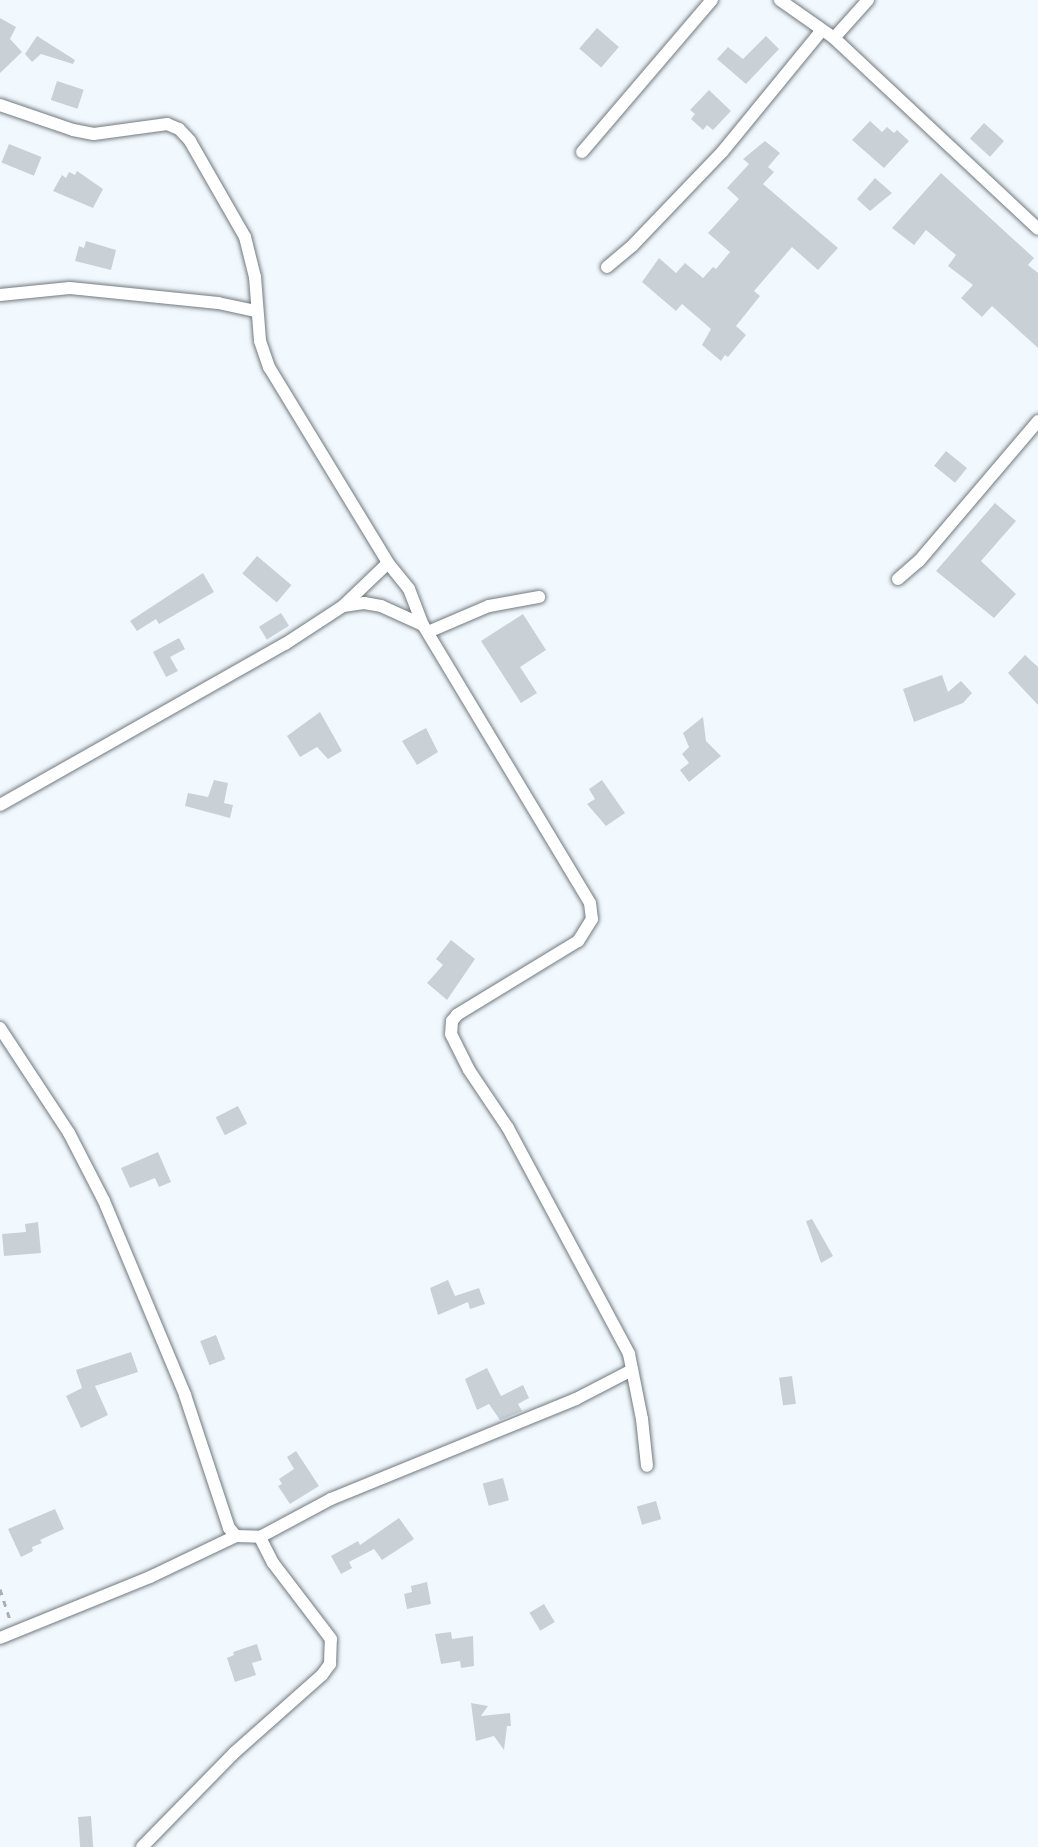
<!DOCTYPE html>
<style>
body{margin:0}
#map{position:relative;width:1038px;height:1847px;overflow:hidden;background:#f2f9fe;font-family:"Space Grotesk",sans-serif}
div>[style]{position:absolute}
.building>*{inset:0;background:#c9d1d7;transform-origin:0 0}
.path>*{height:3px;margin-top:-1.5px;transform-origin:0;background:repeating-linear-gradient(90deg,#a9afb3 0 6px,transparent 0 12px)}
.roads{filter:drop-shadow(0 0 2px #71797e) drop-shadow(0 0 2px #71797e)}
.street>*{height:12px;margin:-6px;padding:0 6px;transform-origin:6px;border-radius:6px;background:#fff}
span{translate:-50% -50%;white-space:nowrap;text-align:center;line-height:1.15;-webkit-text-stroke:6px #fff;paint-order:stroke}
</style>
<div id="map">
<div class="building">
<div style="clip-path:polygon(0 18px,16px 27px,10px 39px,22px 52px,0 73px)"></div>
<div style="left:597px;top:28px;width:29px;height:27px;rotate:41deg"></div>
<div style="clip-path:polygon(37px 36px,75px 60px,73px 64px,41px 54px,32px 62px,25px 54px)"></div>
<div style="clip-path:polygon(766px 36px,779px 49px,746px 84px,717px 59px,728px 47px,743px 59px)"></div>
<div style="left:57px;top:81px;width:28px;height:20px;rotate:18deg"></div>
<div style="clip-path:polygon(709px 90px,731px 111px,713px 130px,707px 125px,703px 130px,691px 119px,695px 114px,690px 110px)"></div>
<div style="clip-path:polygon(870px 121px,882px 132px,887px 127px,894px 133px,897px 130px,909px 141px,884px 168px,852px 140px)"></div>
<div style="left:984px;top:123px;width:27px;height:21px;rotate:42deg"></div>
<div style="clip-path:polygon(765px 141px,780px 153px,768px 167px,774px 172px,763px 184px,838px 248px,818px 270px,792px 247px,754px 291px,760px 296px,736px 326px,746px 335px,728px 357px,725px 355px,721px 361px,702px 345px,711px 329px,682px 304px,676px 311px,642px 282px,659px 258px,676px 273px,685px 263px,703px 278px,713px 267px,716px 269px,730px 252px,708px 233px,739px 199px,727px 188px,749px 164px,743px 159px)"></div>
<div style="left:9px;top:144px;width:35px;height:20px;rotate:22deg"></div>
<div style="clip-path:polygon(77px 171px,103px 189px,93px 208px,53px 191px,62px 175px,66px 178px,69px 172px,75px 175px)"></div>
<div style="clip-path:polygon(941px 173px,1034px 258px,1028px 265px,1038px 273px,1038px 348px,992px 306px,982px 317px,961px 298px,973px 285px,948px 266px,956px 255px,926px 230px,914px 245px,892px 228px)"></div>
<div style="clip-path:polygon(875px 178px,892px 193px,870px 211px,857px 199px)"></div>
<div style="clip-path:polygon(86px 241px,116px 250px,111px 270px,75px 261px,79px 246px,84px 248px)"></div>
<div style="left:946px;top:451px;width:27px;height:19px;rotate:39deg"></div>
<div style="clip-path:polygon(995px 503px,1016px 521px,981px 561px,1016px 594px,994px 618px,936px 571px)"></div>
<div style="left:257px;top:556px;width:45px;height:23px;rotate:40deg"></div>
<div style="clip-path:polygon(203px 573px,214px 592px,159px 624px,156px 619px,137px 631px,130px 621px)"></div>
<div style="left:281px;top:613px;width:15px;height:26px;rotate:58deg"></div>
<div style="clip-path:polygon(523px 614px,546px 650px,520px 667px,537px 693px,521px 703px,481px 641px)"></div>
<div style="clip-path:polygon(179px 638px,185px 649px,170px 657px,178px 671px,166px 677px,153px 652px)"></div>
<div style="clip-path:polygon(1025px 655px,1038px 667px,1038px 705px,1008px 673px)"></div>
<div style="clip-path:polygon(942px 675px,948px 692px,961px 681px,972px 693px,963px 703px,914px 722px,903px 689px)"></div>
<div style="clip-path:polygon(320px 712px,342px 751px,328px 759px,317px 747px,300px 757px,287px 736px)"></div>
<div style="clip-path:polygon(703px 717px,706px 741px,721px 756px,689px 782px,680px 770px,689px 763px,682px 754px,689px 747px,683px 733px)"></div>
<div style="clip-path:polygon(426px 728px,438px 752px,417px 765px,402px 741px)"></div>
<div style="clip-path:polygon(214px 780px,228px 783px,224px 803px,233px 805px,230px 818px,185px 806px,188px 793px,208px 797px)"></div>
<div style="clip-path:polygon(602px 780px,625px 813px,606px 826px,587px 804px,595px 799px,589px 789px)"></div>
<div style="clip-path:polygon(451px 940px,475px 959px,447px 1000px,427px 983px,443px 965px,436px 959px)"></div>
<div style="left:238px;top:1106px;width:20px;height:25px;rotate:63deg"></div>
<div style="clip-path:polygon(158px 1152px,171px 1182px,159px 1187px,155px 1178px,130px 1188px,121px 1168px)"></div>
<div style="clip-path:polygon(812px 1219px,833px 1256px,821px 1263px,806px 1221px)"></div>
<div style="clip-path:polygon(38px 1222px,41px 1253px,4px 1256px,2px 1234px,26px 1232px,25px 1224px)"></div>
<div style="clip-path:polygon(448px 1280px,455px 1296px,479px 1288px,485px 1304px,470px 1309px,468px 1302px,438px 1315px,430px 1288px)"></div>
<div style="left:216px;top:1335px;width:26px;height:17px;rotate:69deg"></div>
<div style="clip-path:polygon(131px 1352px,138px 1372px,95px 1386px,108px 1415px,81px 1428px,66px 1396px,82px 1388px,76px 1370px)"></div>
<div style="clip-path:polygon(487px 1368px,501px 1396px,523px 1385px,529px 1398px,518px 1404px,522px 1411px,500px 1420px,489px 1404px,477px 1410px,465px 1379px)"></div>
<div style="left:792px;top:1376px;width:28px;height:13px;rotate:82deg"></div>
<div style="clip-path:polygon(296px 1451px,319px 1486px,290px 1504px,278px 1486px,282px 1484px,279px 1479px,294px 1469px,287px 1457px)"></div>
<div style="left:503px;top:1478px;width:23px;height:21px;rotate:75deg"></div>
<div style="left:656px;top:1501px;width:19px;height:20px;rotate:74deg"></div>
<div style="clip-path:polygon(55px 1509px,64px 1529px,40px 1540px,42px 1543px,32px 1547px,33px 1551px,21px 1557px,8px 1529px)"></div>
<div style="clip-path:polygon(399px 1518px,414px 1539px,382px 1560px,374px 1549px,349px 1562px,352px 1568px,341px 1574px,331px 1556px,358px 1541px,360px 1545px)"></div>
<div style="clip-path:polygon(427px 1582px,431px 1604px,407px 1609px,404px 1594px,412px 1592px,411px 1586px)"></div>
<div style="left:544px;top:1604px;width:21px;height:17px;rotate:59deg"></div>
<div style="clip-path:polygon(451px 1632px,452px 1639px,473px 1636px,474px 1666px,461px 1668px,460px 1661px,441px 1664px,435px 1634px)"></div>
<div style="clip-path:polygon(257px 1644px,262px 1660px,252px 1663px,256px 1675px,235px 1682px,227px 1658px,234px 1655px,233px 1652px)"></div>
<div style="clip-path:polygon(471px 1703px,488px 1706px,481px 1716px,510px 1713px,511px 1726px,507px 1726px,504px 1750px,494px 1736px,476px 1741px)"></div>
<div style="left:91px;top:1816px;width:31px;height:13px;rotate:86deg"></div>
</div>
<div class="path">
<div style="left:0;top:1589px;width:33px;rotate:72deg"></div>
</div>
<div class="roads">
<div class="street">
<div style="left:780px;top:0;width:66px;rotate:35.1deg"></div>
<div style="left:834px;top:38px;width:279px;rotate:43.1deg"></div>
<div style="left:834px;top:38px;width:51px;rotate:-48.2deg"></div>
<div style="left:0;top:105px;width:77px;rotate:18.9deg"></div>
<div style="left:73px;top:130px;width:21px;rotate:11deg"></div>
<div style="left:94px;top:134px;width:74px;rotate:-7.8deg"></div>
<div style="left:167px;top:124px;width:13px;rotate:23deg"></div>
<div style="left:179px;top:129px;width:16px;rotate:47deg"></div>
<div style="left:190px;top:141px;width:111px;rotate:60.2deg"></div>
<div style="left:245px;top:237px;width:41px;rotate:76deg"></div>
<div style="left:255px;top:277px;width:64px;rotate:85.5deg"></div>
<div style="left:260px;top:341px;width:28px;rotate:71deg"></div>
<div style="left:269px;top:367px;width:229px;rotate:58.7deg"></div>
<div style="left:388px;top:563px;width:33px;rotate:51deg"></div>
<div style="left:409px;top:589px;width:39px;rotate:69deg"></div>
<div style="left:423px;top:625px;width:324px;rotate:59deg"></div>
<div style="left:590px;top:903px;width:16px;rotate:83deg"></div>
<div style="left:592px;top:919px;width:26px;rotate:122deg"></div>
<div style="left:578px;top:941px;width:142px;rotate:148.6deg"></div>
<div style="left:457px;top:1015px;width:8px;rotate:130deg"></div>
<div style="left:452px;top:1021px;width:13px;rotate:94deg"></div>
<div style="left:451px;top:1034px;width:40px;rotate:63.4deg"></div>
<div style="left:469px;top:1070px;width:70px;rotate:56.1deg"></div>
<div style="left:508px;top:1128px;width:256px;rotate:61.8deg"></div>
<div style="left:629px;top:1354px;width:66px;rotate:78.7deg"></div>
<div style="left:642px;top:1419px;width:47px;rotate:83.9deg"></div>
<div style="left:582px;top:152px;width:200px;rotate:-49.5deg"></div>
<div style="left:607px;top:267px;width:34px;rotate:-40deg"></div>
<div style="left:633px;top:245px;width:130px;rotate:-46.2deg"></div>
<div style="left:723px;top:151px;width:156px;rotate:-50.7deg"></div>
<div style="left:0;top:295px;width:70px;rotate:-5.7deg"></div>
<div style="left:70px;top:288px;width:149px;rotate:5.8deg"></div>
<div style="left:218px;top:303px;width:39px;rotate:12deg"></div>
<div style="left:898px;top:579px;width:28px;rotate:-41deg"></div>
<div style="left:919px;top:561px;width:184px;rotate:-49.6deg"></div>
<div style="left:343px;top:606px;width:21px;rotate:-8deg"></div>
<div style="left:364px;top:603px;width:17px;rotate:10deg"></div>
<div style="left:381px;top:606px;width:46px;rotate:24.3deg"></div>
<div style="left:428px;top:632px;width:66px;rotate:-23.1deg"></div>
<div style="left:489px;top:606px;width:51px;rotate:-10.2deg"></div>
<div style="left:0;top:805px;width:327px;rotate:-29.5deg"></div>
<div style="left:285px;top:644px;width:69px;rotate:-33.2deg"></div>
<div style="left:343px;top:606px;width:62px;rotate:-43.7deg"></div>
<div style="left:0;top:1028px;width:126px;rotate:56.7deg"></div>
<div style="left:69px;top:1133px;width:76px;rotate:62.8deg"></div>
<div style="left:104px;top:1201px;width:210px;rotate:67.3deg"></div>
<div style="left:185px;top:1395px;width:140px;rotate:71.7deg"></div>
<div style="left:229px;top:1528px;width:11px;rotate:49deg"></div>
<div style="left:236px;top:1536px;width:24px;rotate:2deg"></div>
<div style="left:260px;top:1537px;width:81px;rotate:-28.2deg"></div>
<div style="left:331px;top:1499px;width:265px;rotate:-22.2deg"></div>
<div style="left:576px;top:1399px;width:63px;rotate:-27.4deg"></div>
<div style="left:0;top:1638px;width:162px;rotate:-22.1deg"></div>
<div style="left:150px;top:1577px;width:95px;rotate:-25.5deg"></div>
<div style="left:142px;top:1847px;width:132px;rotate:-45.6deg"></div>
<div style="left:234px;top:1753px;width:118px;rotate:-41.6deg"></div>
<div style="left:322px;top:1675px;width:14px;rotate:-54deg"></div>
<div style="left:330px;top:1664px;width:25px;rotate:-88deg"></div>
<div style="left:331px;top:1639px;width:96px;rotate:-127.3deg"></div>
<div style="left:273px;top:1563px;width:29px;rotate:-117deg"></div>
</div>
</div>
</div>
